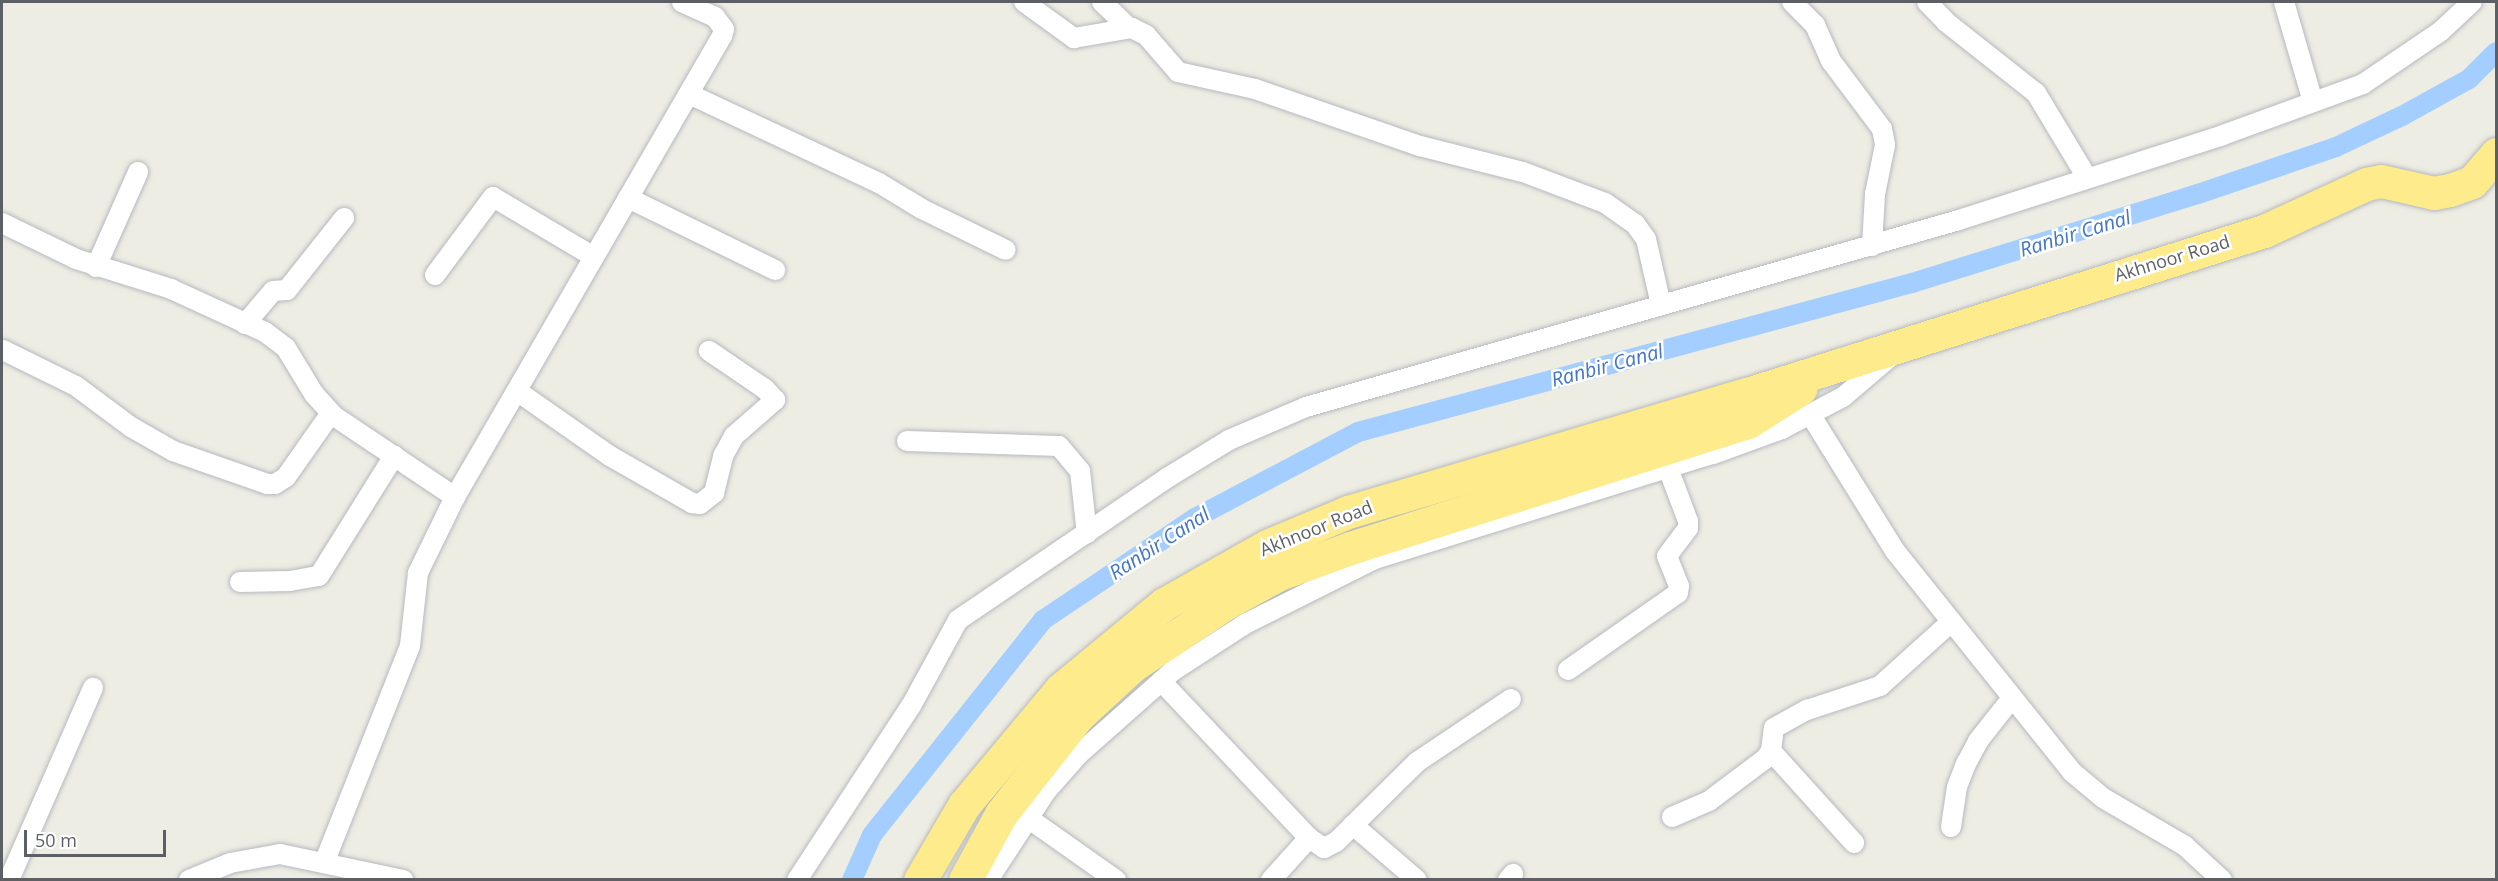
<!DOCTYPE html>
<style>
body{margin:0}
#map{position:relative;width:2498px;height:881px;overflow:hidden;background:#eeede4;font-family:"Open Sans",sans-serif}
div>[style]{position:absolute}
.canal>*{height:20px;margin:-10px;padding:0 10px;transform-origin:10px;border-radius:10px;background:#a3ceff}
.roads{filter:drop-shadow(0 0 2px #b6b9be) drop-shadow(0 0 2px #b6b9be)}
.street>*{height:20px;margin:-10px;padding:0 10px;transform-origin:10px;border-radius:10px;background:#fff}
.highway>*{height:33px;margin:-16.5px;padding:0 16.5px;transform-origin:16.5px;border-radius:16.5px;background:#fdeb8c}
span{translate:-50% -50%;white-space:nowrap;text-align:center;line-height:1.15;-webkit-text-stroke:5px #fff;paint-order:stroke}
.street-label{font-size:18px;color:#5c5f64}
.water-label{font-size:20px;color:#4476c4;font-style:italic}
.frame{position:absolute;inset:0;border:3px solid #5c5f64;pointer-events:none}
.scale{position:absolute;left:24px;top:830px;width:142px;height:27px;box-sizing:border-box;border:3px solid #5c5f64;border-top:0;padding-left:8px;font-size:18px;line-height:21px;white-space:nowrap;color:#5c5f64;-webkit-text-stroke:4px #fff;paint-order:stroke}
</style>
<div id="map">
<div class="canal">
<div style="left:852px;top:880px;width:49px;rotate:-66deg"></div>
<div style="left:872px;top:835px;width:275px;rotate:-51.5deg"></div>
<div style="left:1043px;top:620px;width:183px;rotate:-33.9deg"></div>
<div style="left:1195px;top:518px;width:184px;rotate:-27.8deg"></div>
<div style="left:1358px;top:432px;width:574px;rotate:-15.05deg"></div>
<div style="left:1912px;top:283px;width:300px;rotate:-17.3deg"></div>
<div style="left:2198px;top:194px;width:146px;rotate:-18.8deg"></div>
<div style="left:2336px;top:147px;width:73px;rotate:-25.2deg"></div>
<div style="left:2402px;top:116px;width:77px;rotate:-28.9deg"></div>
<div style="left:2469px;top:79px;width:38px;rotate:-45deg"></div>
</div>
<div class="roads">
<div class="street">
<div style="left:1024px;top:2px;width:62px;rotate:35.8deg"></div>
<div style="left:1074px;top:38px;width:59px;rotate:-9.8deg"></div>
<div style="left:1132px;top:28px;width:16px;rotate:27deg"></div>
<div style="left:1146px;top:35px;width:49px;rotate:49.1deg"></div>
<div style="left:1178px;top:72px;width:79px;rotate:12.4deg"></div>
<div style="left:1255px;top:89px;width:175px;rotate:19.1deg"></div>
<div style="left:1420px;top:146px;width:106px;rotate:14.2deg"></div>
<div style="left:1523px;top:172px;width:88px;rotate:20.7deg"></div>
<div style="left:1605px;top:203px;width:37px;rotate:35deg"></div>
<div style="left:1635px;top:224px;width:19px;rotate:54deg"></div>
<div style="left:1646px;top:239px;width:68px;rotate:77.2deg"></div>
<div style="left:1102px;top:2px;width:36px;rotate:44deg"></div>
<div style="left:1792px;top:2px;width:33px;rotate:45deg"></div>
<div style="left:1815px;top:25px;width:39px;rotate:66deg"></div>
<div style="left:1831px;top:61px;width:85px;rotate:53.1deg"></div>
<div style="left:1882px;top:129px;width:16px;rotate:79deg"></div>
<div style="left:1885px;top:145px;width:50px;rotate:101.5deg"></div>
<div style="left:1875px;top:194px;width:52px;rotate:93.3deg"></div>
<div style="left:1927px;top:2px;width:28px;rotate:46deg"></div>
<div style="left:1946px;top:22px;width:115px;rotate:38.3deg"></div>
<div style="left:2036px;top:93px;width:97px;rotate:58.9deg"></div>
<div style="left:2284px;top:2px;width:104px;rotate:73.8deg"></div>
<div style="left:689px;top:94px;width:210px;rotate:25.1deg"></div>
<div style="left:879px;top:183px;width:50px;rotate:31.2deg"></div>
<div style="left:922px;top:209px;width:93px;rotate:26deg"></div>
<div style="left:628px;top:198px;width:164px;rotate:26.1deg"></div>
<div style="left:2px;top:223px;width:82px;rotate:25.9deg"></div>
<div style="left:76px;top:259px;width:100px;rotate:17.5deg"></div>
<div style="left:171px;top:289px;width:103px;rotate:24.6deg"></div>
<div style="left:265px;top:332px;width:26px;rotate:37deg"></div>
<div style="left:286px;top:348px;width:54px;rotate:58.7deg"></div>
<div style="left:314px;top:394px;width:30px;rotate:48deg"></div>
<div style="left:334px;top:416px;width:146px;rotate:33.8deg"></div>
<div style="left:455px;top:497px;width:85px;rotate:116deg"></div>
<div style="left:418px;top:573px;width:73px;rotate:96.3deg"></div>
<div style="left:410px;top:646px;width:231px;rotate:111.6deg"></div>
<div style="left:96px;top:267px;width:104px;rotate:-66.1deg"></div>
<div style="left:435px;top:275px;width:97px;rotate:-53.4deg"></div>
<div style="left:493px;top:197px;width:117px;rotate:30.7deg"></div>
<div style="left:245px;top:324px;width:43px;rotate:-49.7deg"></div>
<div style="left:273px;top:291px;width:14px;rotate:-4deg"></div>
<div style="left:287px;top:290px;width:92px;rotate:-51.6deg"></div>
<div style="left:3px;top:350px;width:81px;rotate:26.3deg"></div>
<div style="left:76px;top:386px;width:69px;rotate:36.7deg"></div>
<div style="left:131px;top:427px;width:48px;rotate:29.7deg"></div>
<div style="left:173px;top:451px;width:100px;rotate:19.3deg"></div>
<div style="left:267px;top:484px;width:8px"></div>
<div style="left:275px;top:484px;width:13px;rotate:-32deg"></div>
<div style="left:286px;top:477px;width:78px;rotate:-54.9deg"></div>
<div style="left:517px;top:391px;width:113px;rotate:35deg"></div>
<div style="left:610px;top:456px;width:95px;rotate:29.8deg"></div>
<div style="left:692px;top:503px;width:8px;rotate:7deg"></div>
<div style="left:700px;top:504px;width:18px;rotate:-38deg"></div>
<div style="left:714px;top:493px;width:38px;rotate:-76deg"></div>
<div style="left:723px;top:456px;width:23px;rotate:-61deg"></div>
<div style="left:734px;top:436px;width:55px;rotate:-41.3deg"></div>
<div style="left:775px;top:400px;width:15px;rotate:-132deg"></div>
<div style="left:765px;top:389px;width:68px;rotate:-145.8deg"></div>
<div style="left:1810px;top:414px;width:161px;rotate:58.2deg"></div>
<div style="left:1895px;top:551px;width:283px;rotate:51.3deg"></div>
<div style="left:2072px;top:772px;width:40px;rotate:40deg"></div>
<div style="left:2103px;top:798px;width:95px;rotate:30.3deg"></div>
<div style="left:2185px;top:846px;width:50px;rotate:42.6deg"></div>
<div style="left:907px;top:441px;width:152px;rotate:1.9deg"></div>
<div style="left:1059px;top:446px;width:33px;rotate:50deg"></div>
<div style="left:1080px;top:471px;width:63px;rotate:83.7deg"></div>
<div style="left:455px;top:497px;width:533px;rotate:-59.92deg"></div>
<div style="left:722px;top:36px;width:7px;rotate:-74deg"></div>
<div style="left:724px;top:29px;width:15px;rotate:-127deg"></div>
<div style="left:715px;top:17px;width:36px;rotate:-156deg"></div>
<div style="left:240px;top:582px;width:50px;rotate:-1.1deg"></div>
<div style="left:290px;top:581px;width:29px;rotate:-10deg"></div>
<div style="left:319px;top:576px;width:142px;rotate:-58deg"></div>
<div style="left:1568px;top:670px;width:134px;rotate:-35deg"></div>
<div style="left:1678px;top:593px;width:7px;rotate:-82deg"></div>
<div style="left:1679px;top:586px;width:32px;rotate:-112deg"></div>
<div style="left:1667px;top:556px;width:35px;rotate:-53deg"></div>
<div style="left:1688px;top:528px;width:7px;rotate:-90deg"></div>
<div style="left:1688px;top:521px;width:57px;rotate:-110.7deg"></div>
<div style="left:1161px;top:681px;width:216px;rotate:46.7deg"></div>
<div style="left:1309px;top:838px;width:18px;rotate:34deg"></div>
<div style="left:1324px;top:848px;width:13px;rotate:-27deg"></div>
<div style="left:1336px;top:842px;width:114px;rotate:-44.6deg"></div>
<div style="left:1417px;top:762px;width:113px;rotate:-33.8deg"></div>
<div style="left:1771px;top:751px;width:124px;rotate:47.9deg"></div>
<div style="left:1672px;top:817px;width:40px;rotate:-23.4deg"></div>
<div style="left:1709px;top:801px;width:70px;rotate:-36.9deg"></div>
<div style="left:1765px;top:759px;width:10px;rotate:-53deg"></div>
<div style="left:1771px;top:751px;width:23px;rotate:-83deg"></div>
<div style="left:1774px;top:728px;width:38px;rotate:-29deg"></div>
<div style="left:1807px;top:710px;width:77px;rotate:-18.2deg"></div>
<div style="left:1880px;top:686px;width:96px;rotate:-42deg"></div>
<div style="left:1028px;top:818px;width:108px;rotate:35.2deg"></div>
<div style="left:1353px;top:825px;width:84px;rotate:40.7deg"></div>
<div style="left:1951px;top:827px;width:40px;rotate:-81.5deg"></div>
<div style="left:1957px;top:787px;width:25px;rotate:-69deg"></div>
<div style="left:1966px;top:764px;width:26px;rotate:-62deg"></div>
<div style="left:1978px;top:741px;width:55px;rotate:-51.7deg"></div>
<div style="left:9px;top:880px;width:210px;rotate:-66.4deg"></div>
<div style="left:189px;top:880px;width:44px;rotate:-22.5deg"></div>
<div style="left:230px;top:863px;width:51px;rotate:-10.2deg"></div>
<div style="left:280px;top:854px;width:126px;rotate:11.9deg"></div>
<div style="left:797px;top:880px;width:208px;rotate:-56.8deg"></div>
<div style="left:911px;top:706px;width:98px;rotate:-61.3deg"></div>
<div style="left:958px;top:620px;width:253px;rotate:-34.2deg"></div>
<div style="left:1167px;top:478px;width:73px;rotate:-31.5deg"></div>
<div style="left:1229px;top:440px;width:84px;rotate:-23.2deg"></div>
<div style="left:1306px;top:407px;width:679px;rotate:-15.98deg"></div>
<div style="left:1959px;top:220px;width:277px;rotate:-17.8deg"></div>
<div style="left:2223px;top:135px;width:149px;rotate:-20deg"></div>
<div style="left:2363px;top:84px;width:94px;rotate:-34.2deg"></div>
<div style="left:2441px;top:31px;width:42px;rotate:-43.1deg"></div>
<div style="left:988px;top:880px;width:108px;rotate:-56.8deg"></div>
<div style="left:1047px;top:790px;width:48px;rotate:-48.4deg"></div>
<div style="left:1079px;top:754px;width:127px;rotate:-41.5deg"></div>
<div style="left:1174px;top:670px;width:85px;rotate:-32.9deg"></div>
<div style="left:1245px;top:624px;width:145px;rotate:-26.6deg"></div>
<div style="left:1375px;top:559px;width:354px;rotate:-17.3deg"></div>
<div style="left:1713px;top:454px;width:73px;rotate:-19.9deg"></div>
<div style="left:1782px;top:429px;width:69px;rotate:-27.7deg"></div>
<div style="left:1843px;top:397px;width:71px;rotate:-40.4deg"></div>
<div style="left:1271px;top:880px;width:57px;rotate:-47.9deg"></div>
<div style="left:1508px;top:880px;width:8px;rotate:-50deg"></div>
</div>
<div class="highway">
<div style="left:920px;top:880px;width:87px;rotate:-59.6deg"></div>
<div style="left:964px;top:805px;width:151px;rotate:-50.1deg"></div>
<div style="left:1061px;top:689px;width:134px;rotate:-39.5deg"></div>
<div style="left:1164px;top:604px;width:118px;rotate:-29.4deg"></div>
<div style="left:1267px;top:546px;width:88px;rotate:-22.8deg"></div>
<div style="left:1348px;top:512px;width:416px;rotate:-16.5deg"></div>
<div style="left:1747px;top:394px;width:542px;rotate:-17.5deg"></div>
<div style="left:2264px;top:231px;width:112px;rotate:-24.7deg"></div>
<div style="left:2366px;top:184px;width:15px;rotate:-11deg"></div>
<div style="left:2381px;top:181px;width:54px;rotate:12.8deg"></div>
<div style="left:2434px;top:193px;width:16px;rotate:-11deg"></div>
<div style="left:2450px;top:190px;width:23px;rotate:-20deg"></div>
<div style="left:2472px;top:182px;width:37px;rotate:-49deg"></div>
<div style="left:965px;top:880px;width:75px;rotate:-61.4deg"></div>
<div style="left:1001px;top:814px;width:123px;rotate:-51.9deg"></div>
<div style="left:1077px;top:717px;width:75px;rotate:-42.8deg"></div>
<div style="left:1132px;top:666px;width:113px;rotate:-33.8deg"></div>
<div style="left:1226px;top:603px;width:60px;rotate:-28.7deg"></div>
<div style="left:1279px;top:574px;width:76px;rotate:-20.1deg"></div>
<div style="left:1350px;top:548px;width:417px;rotate:-17.6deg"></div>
<div style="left:1748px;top:422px;width:62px;rotate:-32.4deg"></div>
</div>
</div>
<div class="street-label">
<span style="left:2172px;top:258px;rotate:-17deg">Akhnoor Road</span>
<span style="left:1316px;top:528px;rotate:-22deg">Akhnoor Road</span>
</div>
<div class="water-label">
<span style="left:2075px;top:233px;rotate:-17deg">Ranbir Canal</span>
<span style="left:1607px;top:365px;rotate:-15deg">Ranbir Canal</span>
<span style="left:1159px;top:543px;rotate:-33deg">Ranbir Canal</span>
</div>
<div class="frame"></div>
<div class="scale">50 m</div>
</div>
